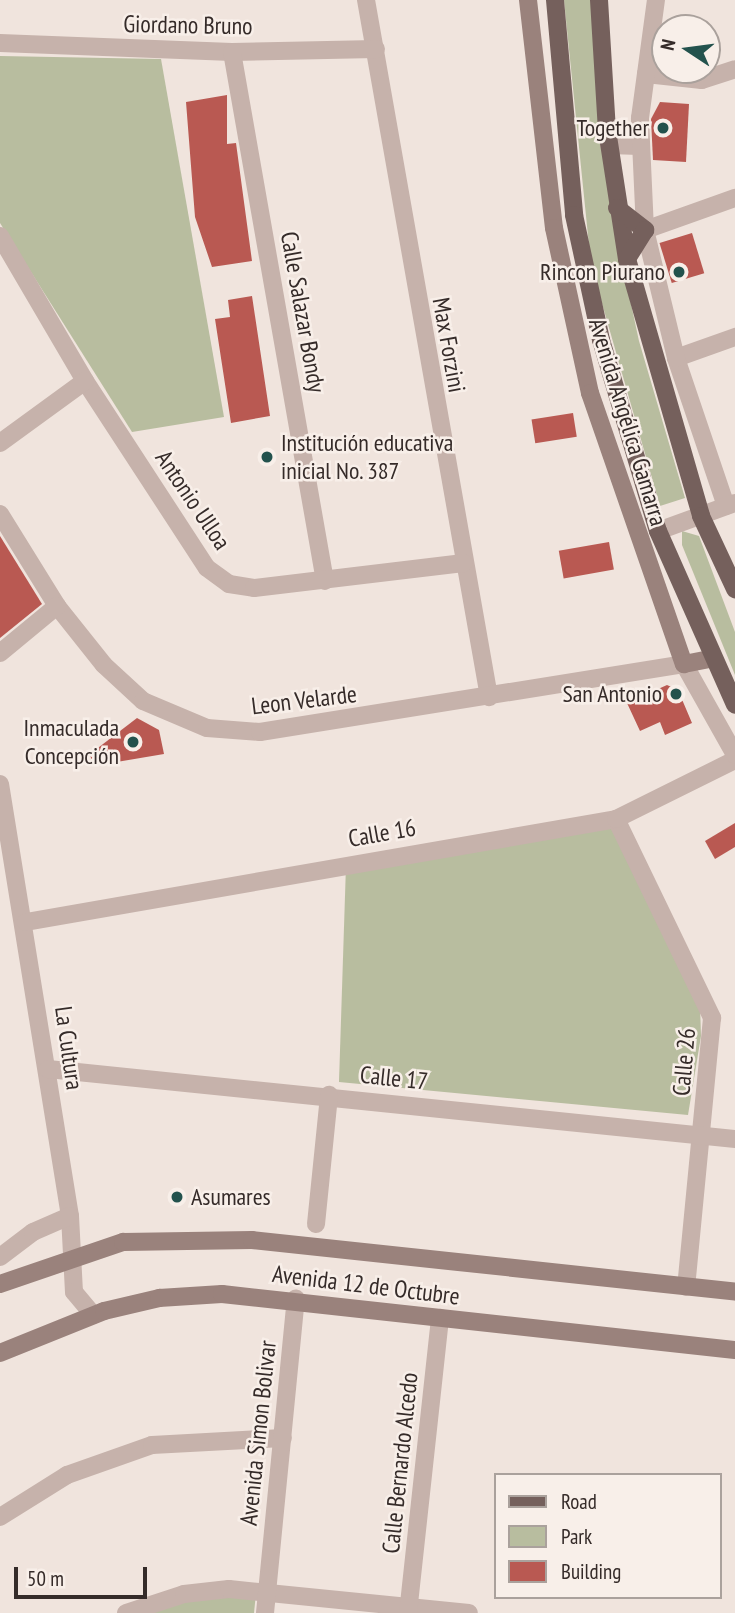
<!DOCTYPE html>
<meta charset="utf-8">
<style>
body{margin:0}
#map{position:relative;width:735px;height:1613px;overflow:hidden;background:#f0e4dd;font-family:"PT Sans Narrow",sans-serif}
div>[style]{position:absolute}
.green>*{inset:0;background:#b8bd9f}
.building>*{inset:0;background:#b95952;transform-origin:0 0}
.minor>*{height:18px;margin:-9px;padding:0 9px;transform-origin:9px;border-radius:9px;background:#c6b2ab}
.tertiary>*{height:18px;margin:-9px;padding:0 9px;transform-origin:9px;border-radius:9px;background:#c6b2ab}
.secondary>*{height:18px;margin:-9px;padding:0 9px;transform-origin:9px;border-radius:9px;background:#9a827c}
.primary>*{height:18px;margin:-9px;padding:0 9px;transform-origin:9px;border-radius:9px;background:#75605c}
.dots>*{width:19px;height:19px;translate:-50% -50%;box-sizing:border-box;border:4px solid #f8efe9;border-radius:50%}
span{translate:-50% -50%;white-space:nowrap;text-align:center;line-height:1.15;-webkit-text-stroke:5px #f8efe9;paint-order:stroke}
.street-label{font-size:24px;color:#352b29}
.poi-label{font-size:24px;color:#352b29}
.right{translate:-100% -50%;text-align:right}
.left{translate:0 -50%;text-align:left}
.legend{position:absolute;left:494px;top:1473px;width:228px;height:126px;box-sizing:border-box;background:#f8efe9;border:2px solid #aaa19c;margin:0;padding:9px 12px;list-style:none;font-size:21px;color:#352b29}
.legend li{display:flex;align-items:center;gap:14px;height:35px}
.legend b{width:35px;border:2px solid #aaa19c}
.north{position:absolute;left:651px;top:14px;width:70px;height:70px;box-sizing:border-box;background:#f8efe9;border:2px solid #aaa19c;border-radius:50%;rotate:283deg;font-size:19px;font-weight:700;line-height:28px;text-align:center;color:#352b29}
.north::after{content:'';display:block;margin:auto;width:24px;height:32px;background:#23524d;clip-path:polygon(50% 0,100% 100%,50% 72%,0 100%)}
.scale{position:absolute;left:14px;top:1567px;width:133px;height:32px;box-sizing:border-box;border:4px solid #352b29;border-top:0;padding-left:9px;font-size:21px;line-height:24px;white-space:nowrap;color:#352b29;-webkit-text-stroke:5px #f8efe9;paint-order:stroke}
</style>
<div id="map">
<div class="green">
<div style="clip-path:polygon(564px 0,592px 0,611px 211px,639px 341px,685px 498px,660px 506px,591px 265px)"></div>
<div style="clip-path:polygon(0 56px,161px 59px,224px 417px,132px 432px,0 223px)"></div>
<div style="clip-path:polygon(682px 531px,699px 536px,735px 632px,735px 675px,682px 545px)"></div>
<div style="clip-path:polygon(609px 822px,700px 1005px,701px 1036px,688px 1115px,339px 1082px,346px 865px)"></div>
<div style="clip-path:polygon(198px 1593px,256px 1593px,254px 1613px,136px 1613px)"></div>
</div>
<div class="building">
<div style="clip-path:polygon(227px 95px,227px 144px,236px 143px,252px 261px,212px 267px,195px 217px,186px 102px)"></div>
<div style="clip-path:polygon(660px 102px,689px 104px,686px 162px,653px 160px,651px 119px)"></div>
<div style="left:692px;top:233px;width:42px;height:34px;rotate:73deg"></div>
<div style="clip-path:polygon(252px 296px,270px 416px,231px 423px,215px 319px,230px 317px,228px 300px)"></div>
<div style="left:573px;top:413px;width:24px;height:42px;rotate:81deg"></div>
<div style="clip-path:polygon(0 536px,42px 604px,0 638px)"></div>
<div style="left:609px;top:542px;width:28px;height:51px;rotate:80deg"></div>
<div style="clip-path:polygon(667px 685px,678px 690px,692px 723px,665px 735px,660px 722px,640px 731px,627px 703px)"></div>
<div style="clip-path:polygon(137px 718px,159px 730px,164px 754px,93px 766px,90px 754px)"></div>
<div style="clip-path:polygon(735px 823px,735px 847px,715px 859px,705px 841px)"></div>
</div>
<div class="minor">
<div style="left:366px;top:0;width:708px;rotate:79.99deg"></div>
<div style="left:0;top:43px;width:232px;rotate:2.2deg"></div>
<div style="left:232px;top:52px;width:144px;rotate:-1.2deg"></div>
<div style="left:232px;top:52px;width:537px;rotate:80.03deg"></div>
<div style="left:646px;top:74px;width:56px;rotate:6.1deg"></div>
<div style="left:702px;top:80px;width:35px;rotate:-18deg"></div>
<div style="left:609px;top:145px;width:31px;rotate:2deg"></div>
<div style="left:0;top:236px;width:168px;rotate:59.6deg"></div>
<div style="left:85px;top:381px;width:223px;rotate:56.9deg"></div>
<div style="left:207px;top:568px;width:27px;rotate:36deg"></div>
<div style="left:229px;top:584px;width:25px;rotate:9deg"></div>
<div style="left:254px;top:588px;width:211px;rotate:-6.8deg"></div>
<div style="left:676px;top:358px;width:63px;rotate:-19.6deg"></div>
<div style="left:0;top:443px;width:105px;rotate:-36.1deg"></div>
<div style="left:726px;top:506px;width:156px;rotate:-108.7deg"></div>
<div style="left:676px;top:358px;width:132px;rotate:-103.6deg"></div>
<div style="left:645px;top:230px;width:96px;rotate:-19.6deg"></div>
<div style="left:0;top:514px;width:108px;rotate:58.2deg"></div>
<div style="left:57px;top:606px;width:75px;rotate:51.5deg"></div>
<div style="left:104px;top:665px;width:53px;rotate:42.7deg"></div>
<div style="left:143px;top:701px;width:69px;rotate:22.9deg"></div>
<div style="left:207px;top:728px;width:53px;rotate:4.3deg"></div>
<div style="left:260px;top:732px;width:429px;rotate:-9.1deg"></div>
<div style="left:658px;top:531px;width:82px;rotate:-20deg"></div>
<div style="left:0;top:653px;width:74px;rotate:-39.5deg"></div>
<div style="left:0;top:784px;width:438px;rotate:80.8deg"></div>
<div style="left:70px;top:1216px;width:76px;rotate:87deg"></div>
<div style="left:74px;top:1292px;width:30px;rotate:50deg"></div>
<div style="left:616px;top:819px;width:221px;rotate:64.2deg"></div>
<div style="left:712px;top:1018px;width:270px;rotate:95.5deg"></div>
<div style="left:26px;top:922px;width:599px;rotate:-9.9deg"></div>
<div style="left:616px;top:819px;width:133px;rotate:-26.4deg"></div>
<div style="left:48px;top:1069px;width:691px;rotate:5.82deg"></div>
<div style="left:316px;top:1224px;width:130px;rotate:-84.2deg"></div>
<div style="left:0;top:1257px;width:41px;rotate:-37.1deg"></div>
<div style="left:33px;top:1232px;width:40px;rotate:-23.4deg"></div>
<div style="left:0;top:1517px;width:79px;rotate:-32.1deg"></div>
<div style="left:67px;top:1475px;width:90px;rotate:-19.4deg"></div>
<div style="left:152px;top:1445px;width:131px;rotate:-3.1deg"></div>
<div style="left:126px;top:1613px;width:61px;rotate:-18.1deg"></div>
<div style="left:184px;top:1594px;width:45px;rotate:-6.3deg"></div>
<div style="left:229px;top:1589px;width:241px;rotate:5.7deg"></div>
<div style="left:265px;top:1613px;width:316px;rotate:-84.4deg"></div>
<div style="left:408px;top:1613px;width:297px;rotate:-83.8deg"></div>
</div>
<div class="tertiary">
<div style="left:645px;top:230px;width:112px;rotate:-92.6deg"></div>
<div style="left:640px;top:118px;width:119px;rotate:-82.3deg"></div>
<div style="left:684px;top:664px;width:104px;rotate:60.7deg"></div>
</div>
<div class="secondary">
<div style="left:528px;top:0;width:229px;rotate:83.5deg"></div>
<div style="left:554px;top:228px;width:169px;rotate:77.7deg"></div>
<div style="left:590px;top:393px;width:287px;rotate:70.9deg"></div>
<div style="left:684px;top:664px;width:26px;rotate:-11deg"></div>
<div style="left:0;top:1284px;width:130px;rotate:-18.9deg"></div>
<div style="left:123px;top:1242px;width:129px;rotate:-0.9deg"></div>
<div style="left:252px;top:1240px;width:486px;rotate:6.1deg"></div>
<div style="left:0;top:1353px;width:112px;rotate:-22deg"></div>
<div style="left:104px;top:1311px;width:57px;rotate:-13.3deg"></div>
<div style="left:159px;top:1298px;width:63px;rotate:-3.6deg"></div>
<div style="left:222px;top:1294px;width:516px;rotate:6.23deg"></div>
</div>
<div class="primary">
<div style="left:555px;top:0;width:216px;rotate:84.9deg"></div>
<div style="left:574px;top:215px;width:128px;rotate:77.8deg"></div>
<div style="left:601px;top:340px;width:199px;rotate:73.4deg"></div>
<div style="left:658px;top:531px;width:190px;rotate:66.1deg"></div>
<div style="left:599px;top:0;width:130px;rotate:86.5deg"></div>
<div style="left:607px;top:130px;width:131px;rotate:81.2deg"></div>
<div style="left:627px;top:259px;width:267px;rotate:73.9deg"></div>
<div style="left:701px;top:516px;width:81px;rotate:65deg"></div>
<div style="left:617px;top:208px;width:36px;rotate:38deg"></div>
<div style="left:645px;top:230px;width:34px;rotate:122deg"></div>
</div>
<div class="dots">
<div style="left:663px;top:128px;background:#23524d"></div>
<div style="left:679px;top:272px;background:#23524d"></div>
<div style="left:267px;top:457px;background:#23524d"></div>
<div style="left:676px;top:694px;background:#23524d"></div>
<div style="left:133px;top:742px;background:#23524d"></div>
<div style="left:177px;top:1197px;background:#23524d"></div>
</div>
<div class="street-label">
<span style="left:188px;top:25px;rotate:1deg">Giordano Bruno</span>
<span style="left:303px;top:312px;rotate:80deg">Calle Salazar Bondy</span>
<span style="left:449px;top:345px;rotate:80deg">Max Forzini</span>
<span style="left:628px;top:422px;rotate:73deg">Avenida Angélica Gamarra</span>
<span style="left:193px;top:500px;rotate:56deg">Antonio Ulloa</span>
<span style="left:304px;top:700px;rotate:-7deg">Leon Velarde</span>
<span style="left:382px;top:833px;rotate:-10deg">Calle 16</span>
<span style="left:69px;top:1048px;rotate:82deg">La Cultura</span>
<span style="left:684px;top:1062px;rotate:-85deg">Calle 26</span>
<span style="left:394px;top:1078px;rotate:6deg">Calle 17</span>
<span style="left:366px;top:1285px;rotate:7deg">Avenida 12 de Octubre</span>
<span style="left:258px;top:1433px;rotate:-84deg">Avenida Simon Bolivar</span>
<span style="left:400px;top:1463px;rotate:-84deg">Calle Bernardo Alcedo</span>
</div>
<div class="poi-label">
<span class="right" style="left:649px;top:128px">Together</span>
<span class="right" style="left:665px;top:272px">Rincon Piurano</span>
<span class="left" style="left:281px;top:457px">Institución educativa<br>inicial No. 387</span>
<span class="right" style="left:662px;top:694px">San Antonio</span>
<span class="right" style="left:119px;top:742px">Inmaculada<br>Concepción</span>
<span class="left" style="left:191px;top:1197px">Asumares</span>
</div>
<ul class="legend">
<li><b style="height:9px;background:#75605c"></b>Road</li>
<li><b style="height:19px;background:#b8bd9f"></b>Park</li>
<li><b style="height:19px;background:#b95952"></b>Building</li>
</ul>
<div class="north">N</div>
<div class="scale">50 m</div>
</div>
